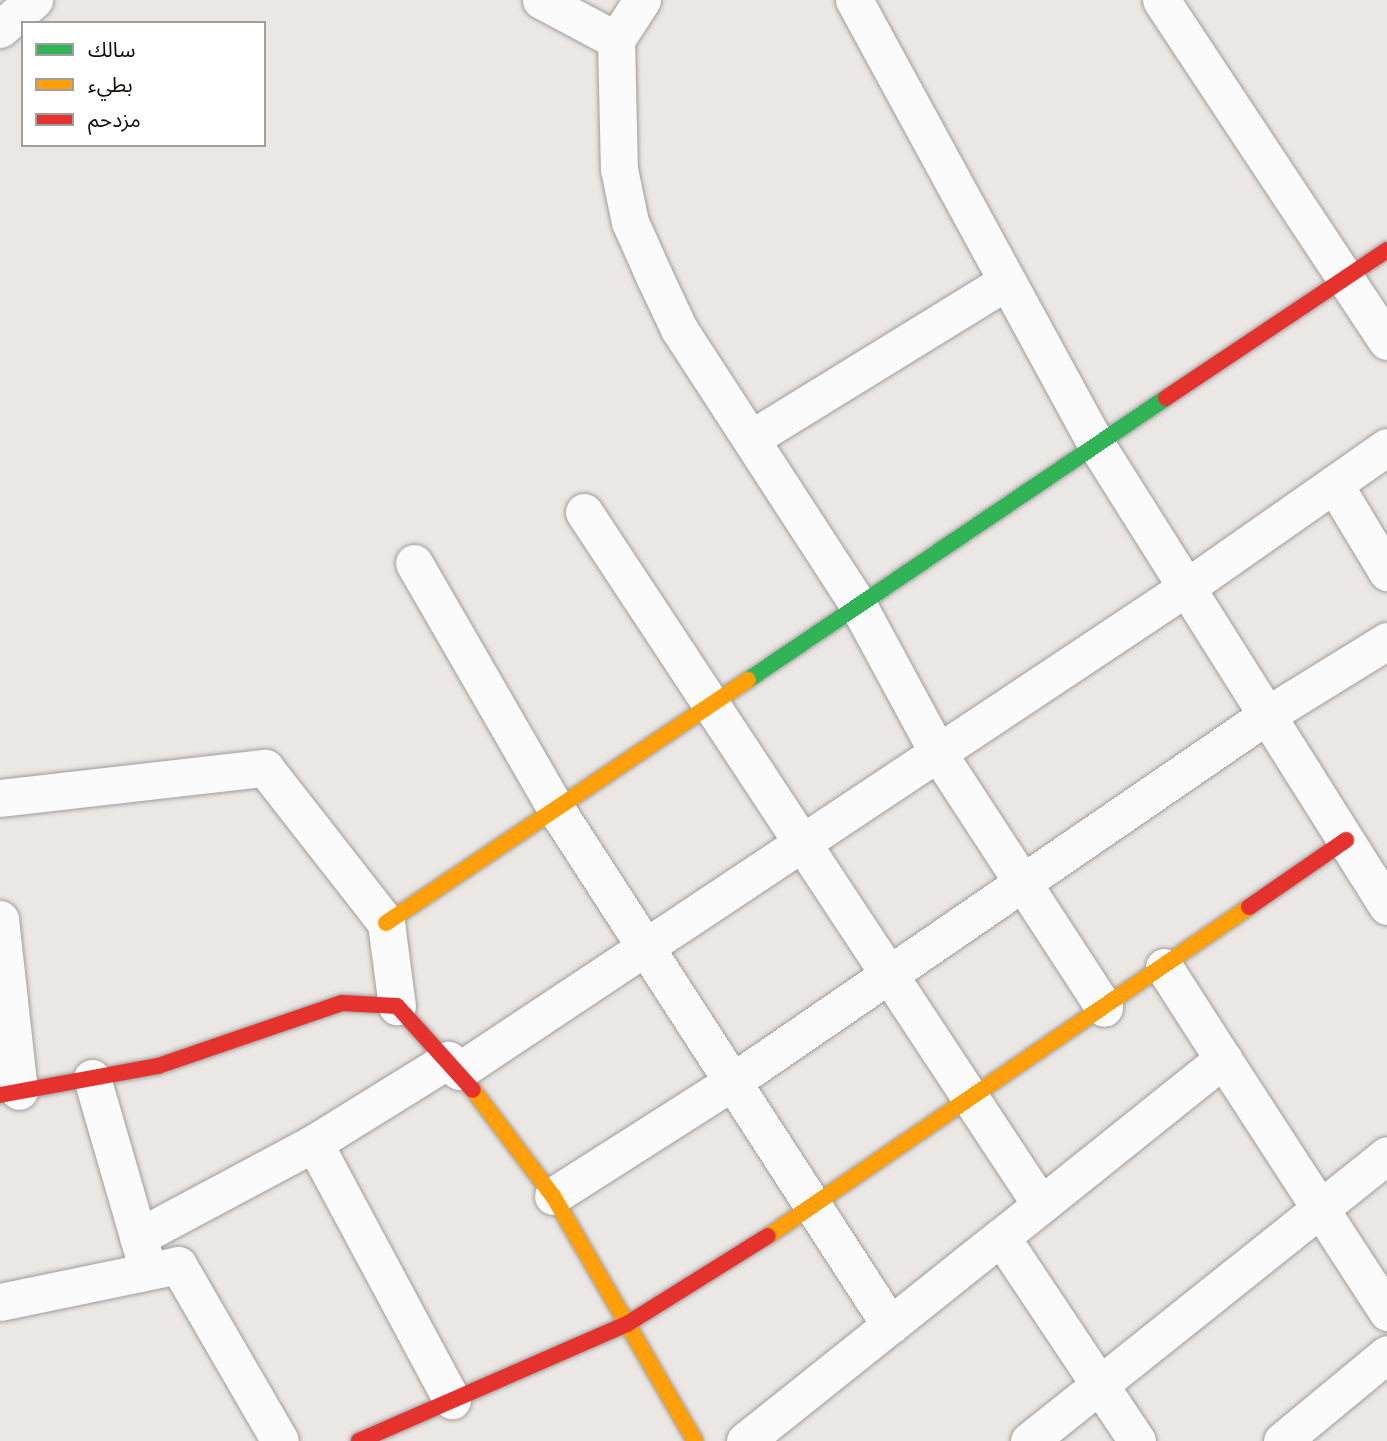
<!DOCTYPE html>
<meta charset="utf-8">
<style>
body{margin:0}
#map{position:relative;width:1387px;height:1441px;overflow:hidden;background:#ebe7e4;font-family:Karla,"Noto Sans Arabic",sans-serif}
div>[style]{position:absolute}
.roads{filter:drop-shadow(0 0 2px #a09d9b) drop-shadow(0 0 2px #a09d9b)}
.street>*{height:37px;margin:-18.5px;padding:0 18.5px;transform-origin:18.5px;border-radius:18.5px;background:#fcfbfb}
.fast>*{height:16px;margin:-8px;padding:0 8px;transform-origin:8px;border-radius:8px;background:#30b455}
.slow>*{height:16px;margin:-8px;padding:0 8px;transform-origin:8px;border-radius:8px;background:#ff9f0a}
.jam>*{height:16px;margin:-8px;padding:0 8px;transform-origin:8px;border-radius:8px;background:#e5322d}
span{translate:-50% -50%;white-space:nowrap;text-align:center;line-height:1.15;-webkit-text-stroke:7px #fff;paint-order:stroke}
.legend{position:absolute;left:21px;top:21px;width:245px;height:126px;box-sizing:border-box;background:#fff;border:2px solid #a09f9e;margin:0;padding:9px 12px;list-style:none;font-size:21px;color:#120f0d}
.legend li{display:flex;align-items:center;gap:14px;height:35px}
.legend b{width:35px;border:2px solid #a09f9e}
</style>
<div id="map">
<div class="roads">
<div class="street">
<div style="left:541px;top:0;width:85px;rotate:28.1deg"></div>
<div style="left:642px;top:0;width:48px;rotate:123deg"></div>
<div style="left:616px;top:40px;width:129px;rotate:88.7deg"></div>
<div style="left:619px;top:169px;width:54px;rotate:78.3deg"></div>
<div style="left:630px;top:222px;width:59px;rotate:66deg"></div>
<div style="left:654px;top:276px;width:59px;rotate:64.7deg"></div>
<div style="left:679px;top:329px;width:329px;rotate:57deg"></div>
<div style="left:858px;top:605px;width:168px;rotate:61.6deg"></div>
<div style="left:938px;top:753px;width:304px;rotate:56.9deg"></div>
<div style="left:854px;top:0;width:506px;rotate:61.41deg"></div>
<div style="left:1096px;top:444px;width:546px;rotate:57.79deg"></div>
<div style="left:1161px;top:0;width:409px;rotate:56.5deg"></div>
<div style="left:0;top:29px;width:45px;rotate:-40.5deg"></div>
<div style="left:752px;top:438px;width:299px;rotate:-31.6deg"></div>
<div style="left:1334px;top:484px;width:103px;rotate:58.9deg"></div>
<div style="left:584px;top:512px;width:830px;rotate:56.6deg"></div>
<div style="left:414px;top:563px;width:284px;rotate:60deg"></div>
<div style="left:556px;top:809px;width:615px;rotate:57.09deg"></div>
<div style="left:0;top:798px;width:267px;rotate:-6.5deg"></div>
<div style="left:265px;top:768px;width:197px;rotate:52deg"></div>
<div style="left:386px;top:923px;width:84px;rotate:82.5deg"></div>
<div style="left:0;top:919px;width:173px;rotate:83.7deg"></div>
<div style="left:1164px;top:967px;width:109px;rotate:57.3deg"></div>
<div style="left:459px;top:1071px;width:874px;rotate:-33.62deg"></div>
<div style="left:1187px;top:587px;width:244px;rotate:-35deg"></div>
<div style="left:92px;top:1078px;width:190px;rotate:73.8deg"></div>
<div style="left:314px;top:1143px;width:292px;rotate:61.8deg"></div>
<div style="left:553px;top:1196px;width:212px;rotate:-32.5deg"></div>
<div style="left:732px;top:1082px;width:649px;rotate:-34.45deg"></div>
<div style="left:1267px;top:715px;width:141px;rotate:-31.7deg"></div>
<div style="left:138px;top:1237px;width:200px;rotate:-28.1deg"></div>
<div style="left:314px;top:1143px;width:158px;rotate:-31.8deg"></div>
<div style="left:1001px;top:1237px;width:285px;rotate:-38.7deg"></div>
<div style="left:1223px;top:1059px;width:302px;rotate:57deg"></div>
<div style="left:0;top:1302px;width:182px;rotate:-11.7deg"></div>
<div style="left:178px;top:1265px;width:203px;rotate:59.9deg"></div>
<div style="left:745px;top:1441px;width:327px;rotate:-38.6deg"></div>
<div style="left:1001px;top:1237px;width:245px;rotate:56.3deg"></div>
<div style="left:1029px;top:1441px;width:458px;rotate:-38.6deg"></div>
<div style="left:1282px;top:1441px;width:136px;rotate:-39.6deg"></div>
</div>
<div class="fast">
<div style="left:748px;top:680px;width:504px;rotate:-34.01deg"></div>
</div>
<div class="slow">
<div style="left:386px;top:923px;width:436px;rotate:-33.9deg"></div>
<div style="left:473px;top:1090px;width:133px;rotate:53deg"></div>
<div style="left:553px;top:1196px;width:283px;rotate:59.9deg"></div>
<div style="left:768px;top:1236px;width:583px;rotate:-34.37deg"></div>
</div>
<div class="jam">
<div style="left:1166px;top:398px;width:266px;rotate:-33.8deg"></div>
<div style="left:1249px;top:907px;width:118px;rotate:-34.6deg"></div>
<div style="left:0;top:1095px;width:161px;rotate:-10.4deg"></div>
<div style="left:158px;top:1066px;width:194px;rotate:-18.9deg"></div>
<div style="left:342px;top:1003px;width:55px;rotate:3.1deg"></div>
<div style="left:397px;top:1006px;width:113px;rotate:47.9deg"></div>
<div style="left:359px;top:1441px;width:292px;rotate:-23.6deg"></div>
<div style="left:627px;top:1324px;width:166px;rotate:-32deg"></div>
</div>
</div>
<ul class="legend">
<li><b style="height:9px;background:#30b455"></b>سالك</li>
<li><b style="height:9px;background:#ff9f0a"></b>بطيء</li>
<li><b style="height:9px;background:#e5322d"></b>مزدحم</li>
</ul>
</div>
